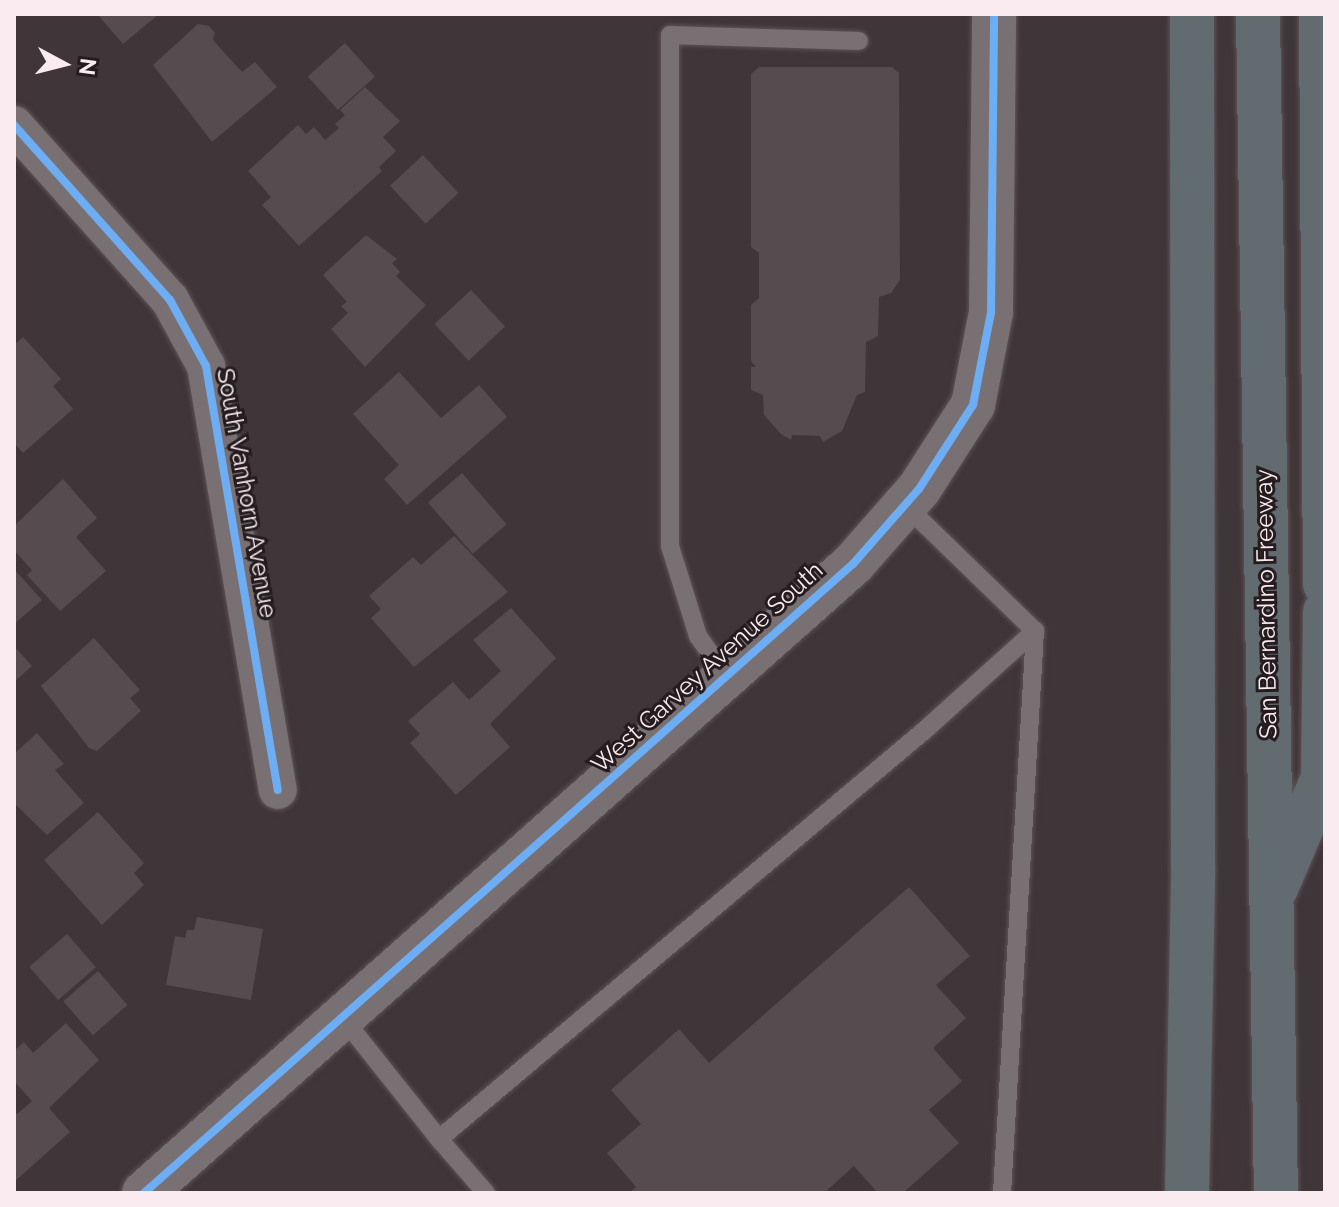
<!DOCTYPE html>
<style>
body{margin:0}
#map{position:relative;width:1339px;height:1207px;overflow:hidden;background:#403539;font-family:Raleway,sans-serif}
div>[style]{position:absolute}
.building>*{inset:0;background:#564b4f;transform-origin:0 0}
.roads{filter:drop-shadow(0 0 2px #5d5356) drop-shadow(0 0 2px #5d5356)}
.lane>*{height:18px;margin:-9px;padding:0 9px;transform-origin:9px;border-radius:9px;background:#797073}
.street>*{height:38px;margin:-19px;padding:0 19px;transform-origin:19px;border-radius:19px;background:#797073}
.secondary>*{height:44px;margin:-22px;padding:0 22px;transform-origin:22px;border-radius:22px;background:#797073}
.highway>*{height:44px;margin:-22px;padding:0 22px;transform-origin:22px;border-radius:22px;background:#626c70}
.cycleway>*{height:8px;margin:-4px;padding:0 4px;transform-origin:4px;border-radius:4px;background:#6dadf4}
span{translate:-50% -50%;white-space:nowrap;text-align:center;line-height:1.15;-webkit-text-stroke:6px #251c1f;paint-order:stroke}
.street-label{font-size:24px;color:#f9ebf0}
.frame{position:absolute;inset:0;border:16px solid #f9ebf0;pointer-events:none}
.north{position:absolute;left:24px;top:24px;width:80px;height:80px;-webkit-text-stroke:6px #251c1f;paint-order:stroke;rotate:97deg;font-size:22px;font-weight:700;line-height:32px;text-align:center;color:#f9ebf0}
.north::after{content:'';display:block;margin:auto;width:28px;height:36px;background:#f9ebf0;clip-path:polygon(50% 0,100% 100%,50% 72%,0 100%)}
</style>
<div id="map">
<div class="building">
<div style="clip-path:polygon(97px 14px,159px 14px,123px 44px)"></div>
<div style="clip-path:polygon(198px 24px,209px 26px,215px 33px,213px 40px,242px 72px,255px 62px,277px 87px,212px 142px,153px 65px)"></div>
<div style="left:345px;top:43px;width:45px;height:50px;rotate:48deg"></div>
<div style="clip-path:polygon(759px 67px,892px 67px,899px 73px,900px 280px,891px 293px,879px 297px,878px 336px,866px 342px,865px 392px,857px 395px,842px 431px,823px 442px,820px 436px,792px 435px,791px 440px,781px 434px,764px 415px,763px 395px,751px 390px,751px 367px,756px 367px,751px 361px,751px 305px,759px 298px,759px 253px,751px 247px,751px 74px)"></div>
<div style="clip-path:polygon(365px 87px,400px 121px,383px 137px,396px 151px,379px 167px,382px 171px,299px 246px,262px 205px,271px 197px,248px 171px,298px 125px,306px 134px,314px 127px,325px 140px,339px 128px,335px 124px,345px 115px,340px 110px)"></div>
<div style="left:423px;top:155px;width:52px;height:45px;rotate:47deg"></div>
<div style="clip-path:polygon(366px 235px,397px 259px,392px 263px,400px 272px,396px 276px,426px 305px,365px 367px,331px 329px,348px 313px,341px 306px,347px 302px,323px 275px)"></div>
<div style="left:471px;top:290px;width:50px;height:50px;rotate:47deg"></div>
<div style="clip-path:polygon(23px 337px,61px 379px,53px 386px,73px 409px,23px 453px,14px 443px,14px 345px)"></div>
<div style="clip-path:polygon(399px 372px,441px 418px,479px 385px,507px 417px,407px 505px,384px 479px,399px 465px,353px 414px)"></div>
<div style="left:462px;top:473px;width:68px;height:45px;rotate:49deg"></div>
<div style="clip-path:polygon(63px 479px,97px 518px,76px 537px,106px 571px,60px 611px,27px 575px,32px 570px,14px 550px,14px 526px)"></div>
<div style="clip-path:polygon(454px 536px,508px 592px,414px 667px,371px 618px,381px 609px,369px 596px,413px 557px,421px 565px)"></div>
<div style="clip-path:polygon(14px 569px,42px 600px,14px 624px)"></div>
<div style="clip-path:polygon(511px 608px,556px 658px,490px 724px,510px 747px,456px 795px,410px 743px,420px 734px,408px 721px,453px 682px,469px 700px,501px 671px,473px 640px)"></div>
<div style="clip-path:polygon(94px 638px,140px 690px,130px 698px,141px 711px,97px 751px,89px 748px,41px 686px)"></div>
<div style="clip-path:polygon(14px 646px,32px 666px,14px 682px)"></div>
<div style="clip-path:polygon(37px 733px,64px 764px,55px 770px,84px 803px,47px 835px,14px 803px,14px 754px)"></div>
<div style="clip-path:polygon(98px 812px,144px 863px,134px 873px,144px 885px,102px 925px,44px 860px)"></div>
<div style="clip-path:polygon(909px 887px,970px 956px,936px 985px,966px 1018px,933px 1048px,962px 1081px,929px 1110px,959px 1143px,903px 1193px,878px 1193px,854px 1166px,824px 1193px,629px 1193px,636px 1187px,607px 1153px,641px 1124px,611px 1090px,679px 1029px,709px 1063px)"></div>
<div style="clip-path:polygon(197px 917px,263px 929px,251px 1000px,166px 985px,175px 936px,185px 938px,187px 930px,194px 930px)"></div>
<div style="left:67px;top:934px;width:44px;height:50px;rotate:49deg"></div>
<div style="left:98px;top:971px;width:45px;height:46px;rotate:49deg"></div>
<div style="clip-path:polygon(66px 1023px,99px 1060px,49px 1108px,70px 1132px,14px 1182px,14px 1110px,17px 1114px,32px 1101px,14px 1081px,14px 1051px,24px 1042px,33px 1053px)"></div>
</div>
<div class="roads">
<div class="lane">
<div style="left:905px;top:505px;width:181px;rotate:44.1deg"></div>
<div style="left:1035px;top:631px;width:563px;rotate:93.36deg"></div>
<div style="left:727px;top:677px;width:50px;rotate:-125.3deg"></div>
<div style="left:698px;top:636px;width:94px;rotate:-107.3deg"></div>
<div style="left:670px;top:546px;width:511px;rotate:-90deg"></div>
<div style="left:670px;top:35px;width:189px;rotate:1.8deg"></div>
<div style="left:342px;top:1017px;width:156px;rotate:51.5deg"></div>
<div style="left:486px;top:1193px;width:72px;rotate:-131deg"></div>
<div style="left:439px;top:1139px;width:637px;rotate:-40.09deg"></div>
<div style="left:926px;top:729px;width:147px;rotate:-42deg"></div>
</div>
<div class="street">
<div style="left:14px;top:125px;width:234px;rotate:48.3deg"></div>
<div style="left:170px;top:300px;width:75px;rotate:61.4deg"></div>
<div style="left:206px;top:366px;width:430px;rotate:80.4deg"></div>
</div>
<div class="secondary">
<div style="left:144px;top:1193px;width:948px;rotate:-41.58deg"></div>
<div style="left:853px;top:564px;width:100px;rotate:-48.7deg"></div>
<div style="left:919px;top:489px;width:100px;rotate:-57.3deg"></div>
<div style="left:973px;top:405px;width:95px;rotate:-79deg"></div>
<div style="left:991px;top:312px;width:298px;rotate:-89.4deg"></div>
</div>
<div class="highway">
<div style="left:1258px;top:14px;width:1179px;rotate:89.13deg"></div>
<div style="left:1321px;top:14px;width:570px;rotate:89.6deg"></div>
<div style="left:1276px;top:888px;width:120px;rotate:-66.9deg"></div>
<div style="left:1323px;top:778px;width:166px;rotate:-89.3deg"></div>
<div style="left:1187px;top:1193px;width:326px;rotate:-88.9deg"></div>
<div style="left:1193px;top:867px;width:853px;rotate:-90.07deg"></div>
</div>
</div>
<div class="cycleway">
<div style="left:14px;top:125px;width:234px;rotate:48.3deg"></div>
<div style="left:170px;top:300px;width:75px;rotate:61.4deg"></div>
<div style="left:206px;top:366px;width:430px;rotate:80.4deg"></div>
<div style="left:144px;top:1193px;width:948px;rotate:-41.58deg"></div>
<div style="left:853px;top:564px;width:100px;rotate:-48.7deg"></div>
<div style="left:919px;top:489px;width:100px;rotate:-57.3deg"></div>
<div style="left:973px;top:405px;width:95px;rotate:-79deg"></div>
<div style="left:991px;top:312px;width:298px;rotate:-89.4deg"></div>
</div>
<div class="street-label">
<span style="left:247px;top:493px;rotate:80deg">South Vanhorn Avenue</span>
<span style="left:1266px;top:604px;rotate:-91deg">San Bernardino Freeway</span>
<span style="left:707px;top:667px;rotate:-42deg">West Garvey Avenue South</span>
</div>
<div class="frame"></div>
<div class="north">N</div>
</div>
